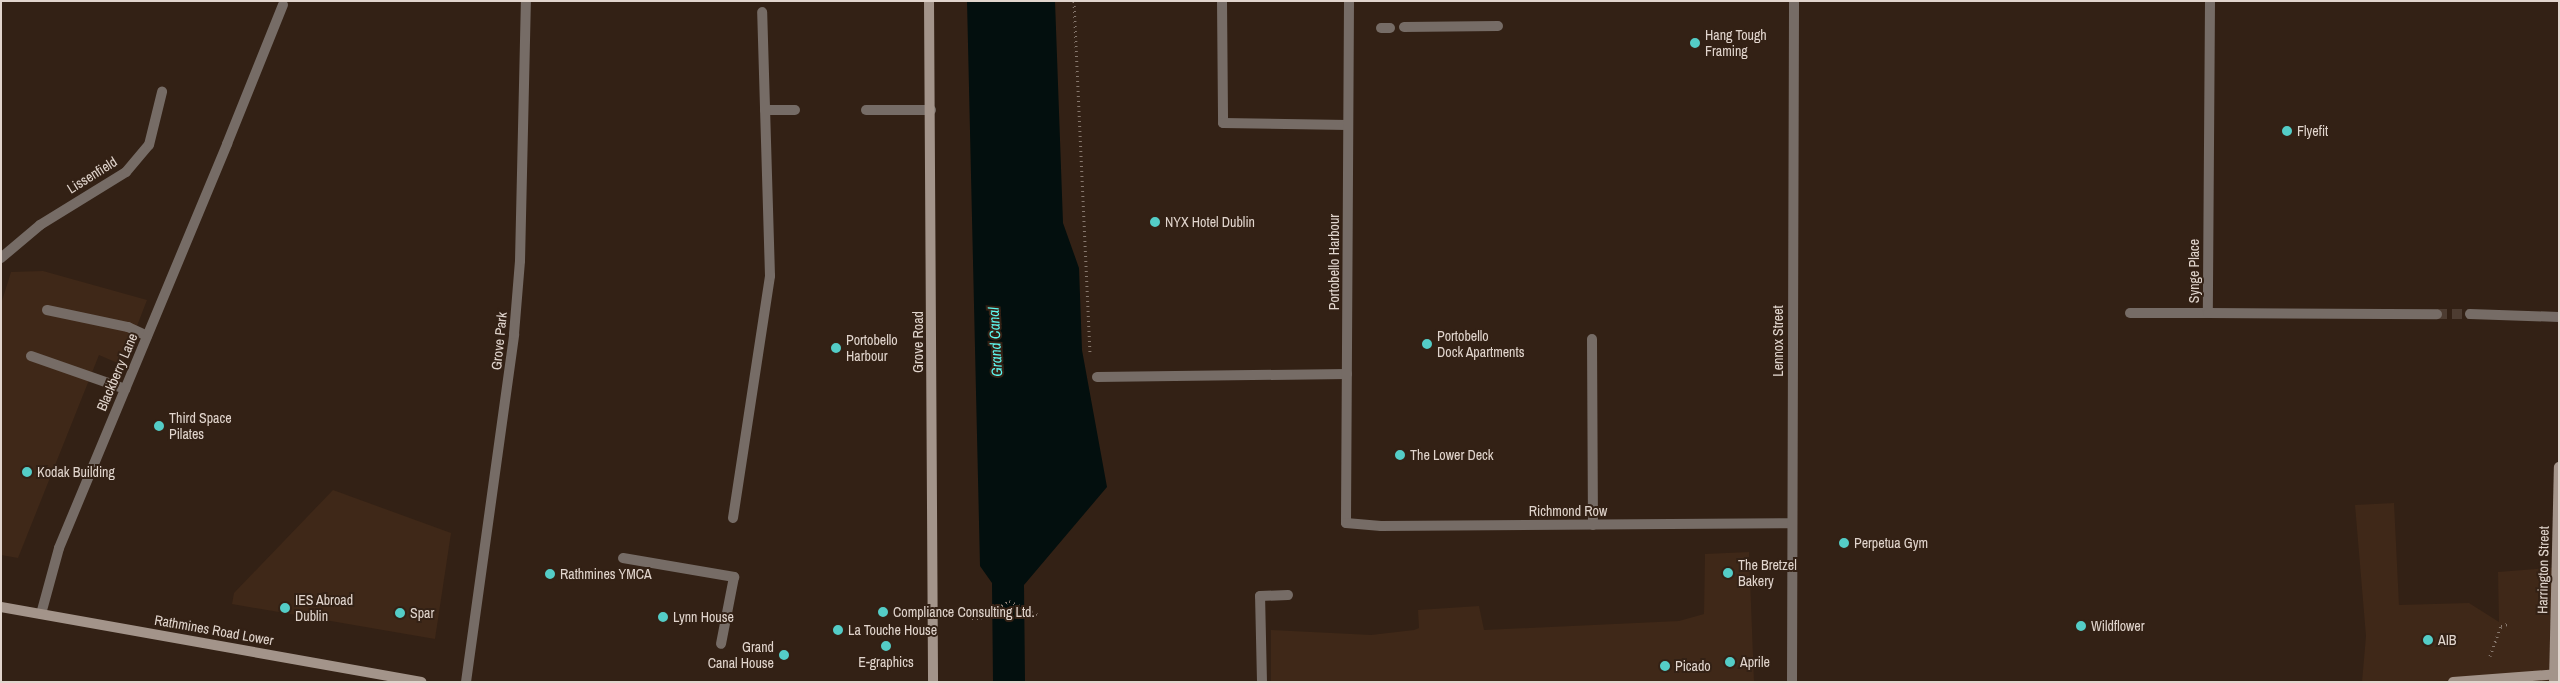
<!DOCTYPE html>
<style>
body{margin:0}
#map{position:relative;width:2560px;height:683px;overflow:hidden;background:#332115;font-family:"Archivo Narrow",sans-serif}
div>[style]{position:absolute}
.built>*{inset:0;background:#3f2818}
.water>*{inset:0;background:#030f0e}
.minor-tunnel>*{height:10px;margin-top:-5px;transform-origin:0;background:repeating-linear-gradient(90deg,#4d3c31 0 10px,transparent 0 15px)}
.path>*{height:3px;margin-top:-1.5px;transform-origin:0;background:repeating-linear-gradient(90deg,#87786e 0 1px,transparent 0 5px)}
.service>*{height:10px;margin:-5px;padding:0 5px;transform-origin:5px;border-radius:5px;background:#766c66}
.pedestrian>*{height:10px;margin:-5px;padding:0 5px;transform-origin:5px;border-radius:5px;background:#766c66}
.minor>*{height:10px;margin:-5px;padding:0 5px;transform-origin:5px;border-radius:5px;background:#766c66}
.secondary>*{height:10px;margin:-5px;padding:0 5px;transform-origin:5px;border-radius:5px;background:#a3948a}
.dots>*{width:14px;height:14px;translate:-50% -50%;box-sizing:border-box;border:2px solid #332115;border-radius:50%}
span{translate:-50% -50%;white-space:nowrap;text-align:center;line-height:1.15;-webkit-text-stroke:4px #332115;paint-order:stroke}
.poi-label{font-size:14px;color:#e1d5cd}
.left{translate:0 -50%;text-align:left}
.right{translate:-100% -50%;text-align:right}
.street-label{font-size:14px;color:#e1d5cd}
.water-label{font-size:15px;color:#5ef7ef;font-style:italic}
.frame{position:absolute;inset:0;border:2px solid #e1d5cd;pointer-events:none}
</style>
<div id="map">
<div class="built">
<div style="clip-path:polygon(43px 271px,147px 300px,122px 365px,99px 355px,18px 558px,1px 555px,1px 304px,11px 272px)"></div>
<div style="clip-path:polygon(333px 490px,451px 533px,435px 639px,232px 604px,234px 593px)"></div>
<div style="clip-path:polygon(2394px 503px,2399px 605px,2469px 603px,2499px 622px,2498px 572px,2559px 567px,2559px 682px,2362px 682px,2366px 636px,2355px 505px)"></div>
<div style="clip-path:polygon(1749px 552px,1754px 682px,1271px 682px,1271px 630px,1371px 635px,1414px 630px,1419px 628px,1418px 610px,1479px 606px,1484px 630px,1679px 621px,1704px 614px,1705px 554px)"></div>
</div>
<div class="water">
<div style="clip-path:polygon(967px 1px,1055px 1px,1063px 223px,1079px 268px,1082px 350px,1107px 487px,1024px 585px,1025px 682px,993px 682px,992px 583px,980px 566px)"></div>
</div>
<div class="minor-tunnel">
<div style="left:2437px;top:314px;width:33px"></div>
</div>
<div class="path">
<div style="left:1074px;top:1px;width:354px;rotate:87.4deg"></div>
<div style="left:972px;top:618px;width:8px"></div>
<div style="left:980px;top:618px;width:34px;rotate:-30deg"></div>
<div style="left:1009px;top:601px;width:31px;rotate:25deg"></div>
<div style="left:2490px;top:656px;width:32px;rotate:-70deg"></div>
<div style="left:2501px;top:626px;width:9px;rotate:-18deg"></div>
</div>
<div class="service">
<div style="left:1222px;top:1px;width:122px;rotate:89.5deg"></div>
<div style="left:1223px;top:123px;width:125px;rotate:0.9deg"></div>
<div style="left:765px;top:110px;width:30px"></div>
<div style="left:866px;top:110px;width:65px"></div>
<div style="left:227px;top:144px;width:150px;rotate:-68.1deg"></div>
<div style="left:47px;top:310px;width:83px;rotate:11.9deg"></div>
<div style="left:128px;top:327px;width:21px;rotate:25deg"></div>
<div style="left:2130px;top:313px;width:78px"></div>
<div style="left:1592px;top:339px;width:186px;rotate:89.7deg"></div>
<div style="left:31px;top:356px;width:100px;rotate:19.3deg"></div>
<div style="left:1097px;top:377px;width:250px;rotate:-0.7deg"></div>
<div style="left:733px;top:518px;width:245px;rotate:-81.3deg"></div>
<div style="left:770px;top:276px;width:264px;rotate:-91.7deg"></div>
<div style="left:623px;top:558px;width:113px;rotate:9.7deg"></div>
<div style="left:734px;top:577px;width:68px;rotate:101deg"></div>
<div style="left:1262px;top:682px;width:86px;rotate:-91.3deg"></div>
<div style="left:1260px;top:596px;width:28px;rotate:-2deg"></div>
</div>
<div class="pedestrian">
<div style="left:1404px;top:27px;width:94px;rotate:-0.6deg"></div>
<div style="left:1381px;top:28px;width:9px"></div>
</div>
<div class="minor">
<div style="left:1349px;top:1px;width:522px;rotate:90.33deg"></div>
<div style="left:1346px;top:523px;width:35px;rotate:5deg"></div>
<div style="left:1381px;top:526px;width:410px;rotate:-0.4deg"></div>
<div style="left:2210px;top:1px;width:312px;rotate:90.4deg"></div>
<div style="left:2208px;top:313px;width:229px;rotate:0.3deg"></div>
<div style="left:1px;top:258px;width:51px;rotate:-40.2deg"></div>
<div style="left:40px;top:225px;width:101px;rotate:-31.6deg"></div>
<div style="left:126px;top:172px;width:35px;rotate:-50deg"></div>
<div style="left:149px;top:145px;width:55px;rotate:-76.2deg"></div>
<div style="left:2470px;top:314px;width:89px;rotate:1.9deg"></div>
<div style="left:41px;top:614px;width:68px;rotate:-74.7deg"></div>
<div style="left:59px;top:548px;width:438px;rotate:-67.4deg"></div>
<div style="left:466px;top:682px;width:351px;rotate:-82.1deg"></div>
<div style="left:514px;top:334px;width:73px;rotate:-85.3deg"></div>
<div style="left:520px;top:261px;width:260px;rotate:-88.7deg"></div>
<div style="left:1792px;top:682px;width:681px;rotate:-89.83deg"></div>
</div>
<div class="secondary">
<div style="left:929px;top:1px;width:681px;rotate:89.66deg"></div>
<div style="left:1px;top:607px;width:427px;rotate:10.1deg"></div>
<div style="left:2453px;top:682px;width:106px;rotate:-4.3deg"></div>
<div style="left:2554px;top:682px;width:215px;rotate:-88.7deg"></div>
</div>
<div class="dots">
<div style="left:1695px;top:43px;background:#54cdc7"></div>
<div style="left:2287px;top:131px;background:#54cdc7"></div>
<div style="left:1155px;top:222px;background:#54cdc7"></div>
<div style="left:1427px;top:344px;background:#54cdc7"></div>
<div style="left:836px;top:348px;background:#54cdc7"></div>
<div style="left:159px;top:426px;background:#54cdc7"></div>
<div style="left:1400px;top:455px;background:#54cdc7"></div>
<div style="left:27px;top:472px;background:#54cdc7"></div>
<div style="left:1844px;top:543px;background:#54cdc7"></div>
<div style="left:1728px;top:573px;background:#54cdc7"></div>
<div style="left:550px;top:574px;background:#54cdc7"></div>
<div style="left:285px;top:608px;background:#54cdc7"></div>
<div style="left:883px;top:612px;background:#54cdc7"></div>
<div style="left:400px;top:613px;background:#54cdc7"></div>
<div style="left:663px;top:617px;background:#54cdc7"></div>
<div style="left:2081px;top:626px;background:#54cdc7"></div>
<div style="left:838px;top:630px;background:#54cdc7"></div>
<div style="left:2428px;top:640px;background:#54cdc7"></div>
<div style="left:886px;top:646px;background:#54cdc7"></div>
<div style="left:784px;top:655px;background:#54cdc7"></div>
<div style="left:1730px;top:662px;background:#54cdc7"></div>
<div style="left:1665px;top:666px;background:#54cdc7"></div>
</div>
<div class="poi-label">
<span class="left" style="left:1705px;top:43px">Hang Tough<br>Framing</span>
<span class="left" style="left:2297px;top:131px">Flyefit</span>
<span class="left" style="left:1165px;top:222px">NYX Hotel Dublin</span>
<span class="left" style="left:1437px;top:344px">Portobello<br>Dock Apartments</span>
<span class="left" style="left:846px;top:348px">Portobello<br>Harbour</span>
<span class="left" style="left:169px;top:426px">Third Space<br>Pilates</span>
<span class="left" style="left:1410px;top:455px">The Lower Deck</span>
<span class="left" style="left:37px;top:472px">Kodak Building</span>
<span class="left" style="left:1854px;top:543px">Perpetua Gym</span>
<span class="left" style="left:1738px;top:573px">The Bretzel<br>Bakery</span>
<span class="left" style="left:560px;top:574px">Rathmines YMCA</span>
<span class="left" style="left:295px;top:608px">IES Abroad<br>Dublin</span>
<span class="left" style="left:893px;top:612px">Compliance Consulting Ltd.</span>
<span class="left" style="left:410px;top:613px">Spar</span>
<span class="left" style="left:673px;top:617px">Lynn House</span>
<span class="left" style="left:2091px;top:626px">Wildflower</span>
<span class="left" style="left:848px;top:630px">La Touche House</span>
<span class="left" style="left:2438px;top:640px">AIB</span>
<span class="right" style="left:774px;top:655px">Grand<br>Canal House</span>
<span style="left:886px;top:662px">E-graphics</span>
<span class="left" style="left:1740px;top:662px">Aprile</span>
<span class="left" style="left:1675px;top:666px">Picado</span>
</div>
<div class="street-label">
<span style="left:92px;top:175px;rotate:-32deg">Lissenfield</span>
<span style="left:1334px;top:262px;rotate:-90deg">Portobello Harbour</span>
<span style="left:2194px;top:271px;rotate:-90deg">Synge Place</span>
<span style="left:499px;top:341px;rotate:-84deg">Grove Park</span>
<span style="left:1778px;top:341px;rotate:-90deg">Lennox Street</span>
<span style="left:918px;top:342px;rotate:-90deg">Grove Road</span>
<span style="left:117px;top:372px;rotate:-67deg">Blackberry Lane</span>
<span style="left:1568px;top:511px">Richmond Row</span>
<span style="left:2543px;top:570px;rotate:-89deg">Harrington Street</span>
<span style="left:214px;top:630px;rotate:10deg">Rathmines Road Lower</span>
</div>
<div class="water-label">
<span style="left:995px;top:342px;rotate:-93deg">Grand Canal</span>
</div>
<div class="frame"></div>
</div>
